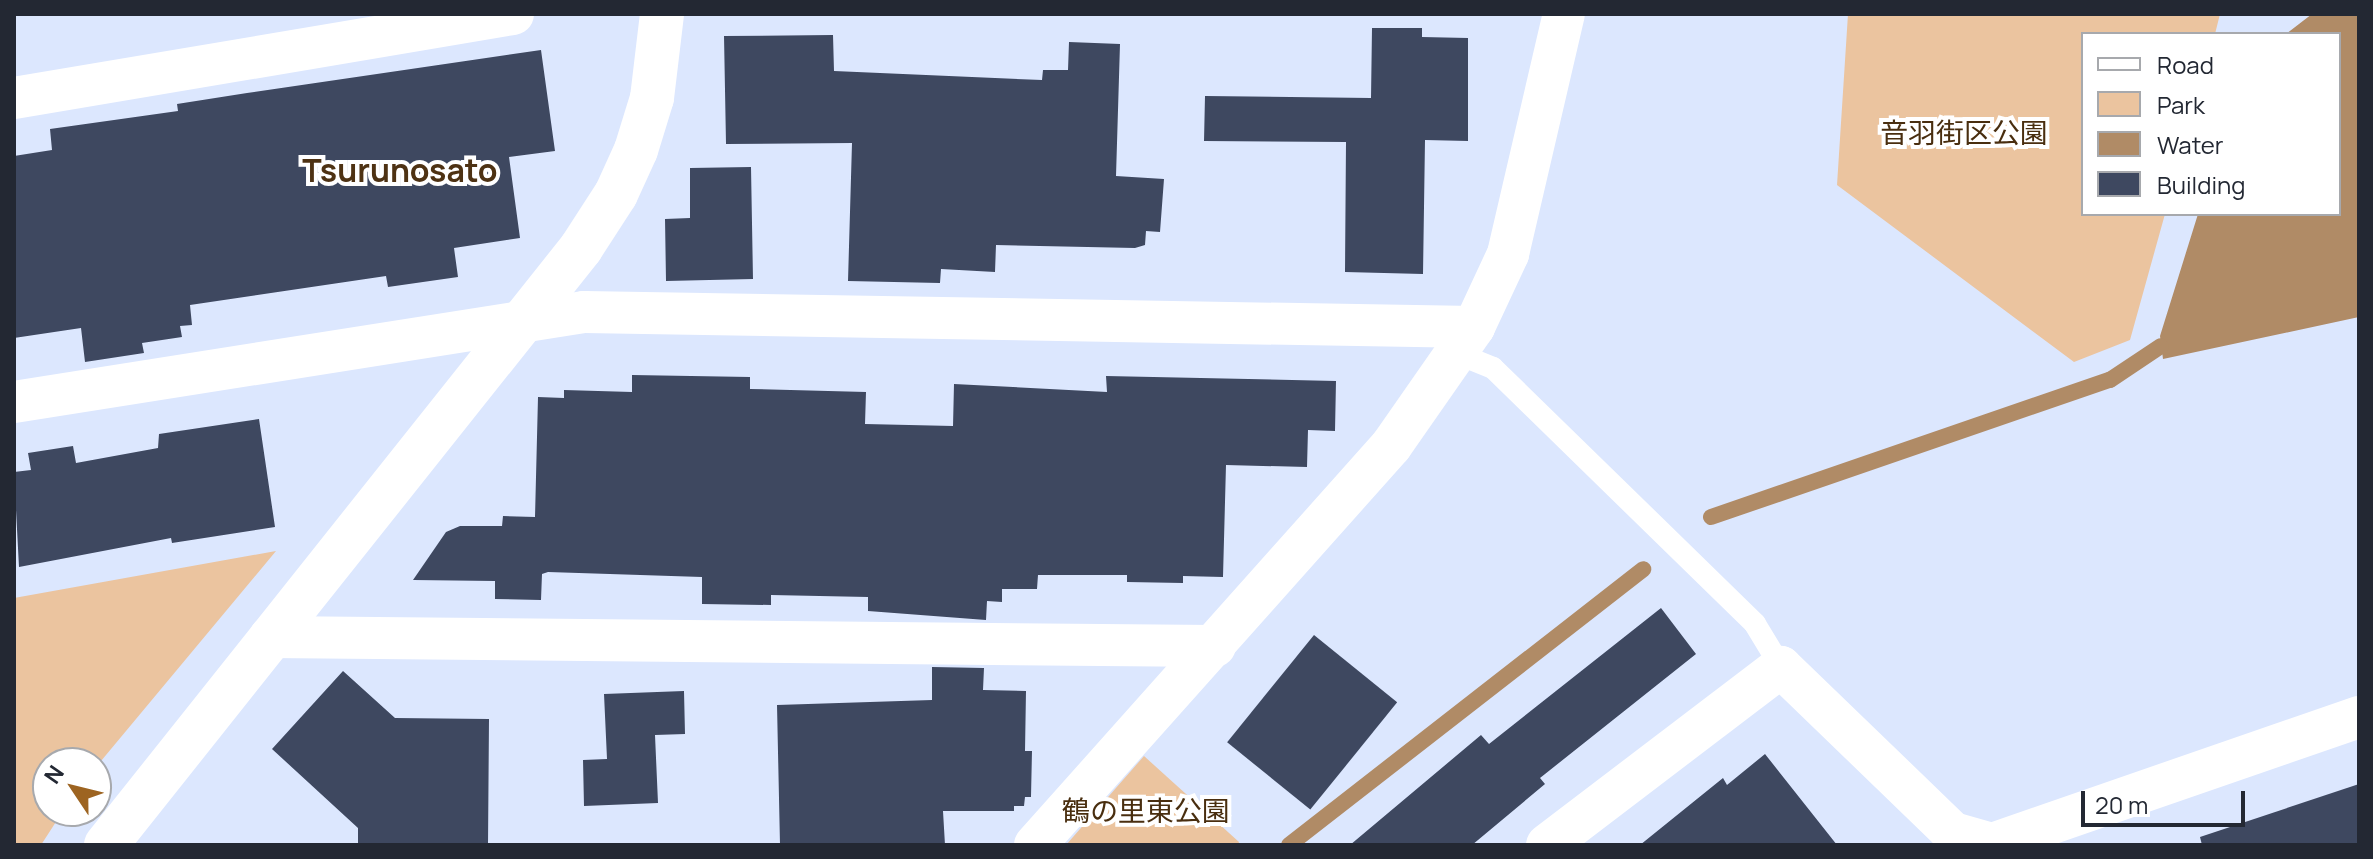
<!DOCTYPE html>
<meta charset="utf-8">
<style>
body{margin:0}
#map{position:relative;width:2373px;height:859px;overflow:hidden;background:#dce7fe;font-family:Manrope,"Noto Sans JP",sans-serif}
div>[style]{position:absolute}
.green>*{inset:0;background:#ebc49f}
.water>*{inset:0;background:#b08b66}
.stream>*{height:16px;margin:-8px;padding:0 8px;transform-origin:8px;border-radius:8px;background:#b08b66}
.building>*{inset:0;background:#3e4860;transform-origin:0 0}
.service>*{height:22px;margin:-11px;padding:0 11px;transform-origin:11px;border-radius:11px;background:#fff}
.minor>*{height:42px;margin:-21px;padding:0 21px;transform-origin:21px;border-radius:21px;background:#fff}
.tertiary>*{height:44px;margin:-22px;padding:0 22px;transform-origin:22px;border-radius:22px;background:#fff}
span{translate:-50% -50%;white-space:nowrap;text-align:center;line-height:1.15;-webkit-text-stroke:8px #fff;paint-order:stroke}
.park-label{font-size:28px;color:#492e0f}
.quarter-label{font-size:32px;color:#4e3213;font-weight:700}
.frame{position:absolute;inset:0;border:16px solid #232833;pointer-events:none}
.legend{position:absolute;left:2081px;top:32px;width:260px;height:184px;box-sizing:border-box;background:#fff;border:2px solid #a7a9ad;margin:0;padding:10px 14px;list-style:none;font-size:24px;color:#232833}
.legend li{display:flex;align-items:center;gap:16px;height:40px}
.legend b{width:40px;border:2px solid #a7a9ad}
.north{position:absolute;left:32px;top:747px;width:80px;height:80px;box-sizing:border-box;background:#fff;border:2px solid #a7a9ad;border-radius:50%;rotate:305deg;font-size:22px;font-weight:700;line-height:32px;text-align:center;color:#232833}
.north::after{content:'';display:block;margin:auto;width:28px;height:36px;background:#9d6421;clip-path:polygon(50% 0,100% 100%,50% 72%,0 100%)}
.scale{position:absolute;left:2081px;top:791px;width:164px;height:36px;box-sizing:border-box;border:4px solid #232833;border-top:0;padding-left:10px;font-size:24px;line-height:28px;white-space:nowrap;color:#232833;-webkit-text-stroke:6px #fff;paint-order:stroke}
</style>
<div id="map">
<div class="green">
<div style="clip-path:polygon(1848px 14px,2220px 14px,2215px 34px,2083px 34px,2083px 214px,2165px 214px,2130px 340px,2074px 362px,1837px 185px)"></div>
<div style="clip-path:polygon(276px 551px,96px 767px,96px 763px,48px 763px,48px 811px,63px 811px,41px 845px,14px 845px,14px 598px)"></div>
<div style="clip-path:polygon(1144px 756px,1239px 842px,1238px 845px,1066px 845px)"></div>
</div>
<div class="water">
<div style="clip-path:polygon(2312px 14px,2359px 14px,2359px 317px,2163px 359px,2160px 336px,2198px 214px,2339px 214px,2339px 34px,2286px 34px)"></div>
</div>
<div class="stream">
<div style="left:1711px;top:517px;width:422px;rotate:-19deg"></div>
<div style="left:2110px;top:380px;width:61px;rotate:-33.7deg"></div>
<div style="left:1289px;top:845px;width:449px;rotate:-37.9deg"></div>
</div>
<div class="building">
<div style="clip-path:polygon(1372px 28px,1422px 28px,1422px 37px,1468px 38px,1468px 141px,1425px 140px,1423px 274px,1345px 272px,1346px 142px,1204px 141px,1205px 96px,1371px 98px)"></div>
<div style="clip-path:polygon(833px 35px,834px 71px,1042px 80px,1043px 70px,1068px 70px,1069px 42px,1120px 44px,1116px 176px,1164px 179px,1160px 232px,1146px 231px,1145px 245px,1135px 248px,996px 245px,995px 272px,941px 269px,940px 283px,848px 281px,852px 143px,726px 144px,724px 36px)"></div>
<div style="clip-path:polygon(541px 50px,555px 151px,509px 157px,520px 238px,454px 248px,458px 277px,388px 287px,386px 276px,190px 305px,192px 325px,180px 326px,182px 337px,142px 343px,144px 353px,85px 362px,81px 328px,14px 338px,14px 156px,52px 150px,50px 129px,178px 111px,177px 104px,247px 93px)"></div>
<div style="clip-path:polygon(751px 167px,753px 279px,666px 281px,665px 219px,690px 218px,690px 168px)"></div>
<div style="clip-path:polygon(632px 375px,750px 377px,750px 389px,866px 392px,865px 424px,953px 426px,954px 384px,1107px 392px,1106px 376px,1336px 381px,1335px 431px,1308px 430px,1307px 467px,1226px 465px,1223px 577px,1183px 576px,1183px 583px,1127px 582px,1127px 575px,1038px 575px,1037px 589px,1002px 589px,1002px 602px,987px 601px,986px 620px,868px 611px,868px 597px,771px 595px,771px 605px,702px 604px,702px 577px,548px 572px,542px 574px,541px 600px,495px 599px,495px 581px,413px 580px,446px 532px,460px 526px,502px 526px,503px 516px,535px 517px,538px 397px,564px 398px,564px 390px,632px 392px)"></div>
<div style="clip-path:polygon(259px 419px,275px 527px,172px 543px,171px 538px,19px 567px,14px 472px,31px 470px,28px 453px,73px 446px,76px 463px,158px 448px,159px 434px)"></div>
<div style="clip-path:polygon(1661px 608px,1696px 654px,1540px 778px,1545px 784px,1472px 845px,1350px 845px,1481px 735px,1489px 744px)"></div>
<div style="left:1314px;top:635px;width:107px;height:138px;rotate:39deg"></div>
<div style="clip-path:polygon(932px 667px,984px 668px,983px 690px,1026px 691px,1025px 751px,1032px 751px,1031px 797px,1025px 797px,1024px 806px,1014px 806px,1014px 811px,943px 811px,945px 845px,780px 845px,777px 705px,932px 700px)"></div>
<div style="clip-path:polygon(343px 671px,395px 718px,489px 719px,488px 845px,358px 845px,358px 828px,272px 749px)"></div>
<div style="clip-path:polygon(684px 691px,685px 734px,655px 735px,658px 803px,584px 806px,583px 760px,607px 759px,604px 694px)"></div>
<div style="clip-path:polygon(1765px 754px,1837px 845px,1640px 845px,1723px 778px,1727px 785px)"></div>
<div style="clip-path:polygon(2359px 784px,2359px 845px,2202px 845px,2200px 837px)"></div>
</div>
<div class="service">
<div style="left:1456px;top:353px;width:40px;rotate:22deg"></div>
<div style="left:1493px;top:368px;width:366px;rotate:44.3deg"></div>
<div style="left:1755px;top:624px;width:50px;rotate:58.8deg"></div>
</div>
<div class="minor">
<div style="left:14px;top:98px;width:506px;rotate:-9.56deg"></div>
<div style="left:14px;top:402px;width:577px;rotate:-8.97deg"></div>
<div style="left:584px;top:312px;width:890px;rotate:0.97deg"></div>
<div style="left:270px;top:637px;width:945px;rotate:0.55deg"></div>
<div style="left:1035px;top:845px;width:535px;rotate:-48.26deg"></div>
<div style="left:1391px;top:446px;width:145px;rotate:-55.1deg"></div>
<div style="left:1474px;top:327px;width:81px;rotate:-65deg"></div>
<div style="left:1508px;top:254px;width:246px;rotate:-76.9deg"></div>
<div style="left:1547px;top:845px;width:294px;rotate:-37.3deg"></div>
<div style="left:1781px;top:667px;width:239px;rotate:44deg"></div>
<div style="left:1953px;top:833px;width:41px;rotate:15.8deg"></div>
<div style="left:1992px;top:844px;width:388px;rotate:-19.1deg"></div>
</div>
<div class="tertiary">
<div style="left:106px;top:845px;width:763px;rotate:-51.49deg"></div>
<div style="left:581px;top:248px;width:64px;rotate:-57.1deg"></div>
<div style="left:616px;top:194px;width:48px;rotate:-65.6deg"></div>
<div style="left:636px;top:150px;width:54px;rotate:-72.9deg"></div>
<div style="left:652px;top:98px;width:85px;rotate:-83.2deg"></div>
</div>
<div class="park-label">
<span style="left:1964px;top:132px">音羽街区公園</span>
<span style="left:1146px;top:810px">鶴の里東公園</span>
</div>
<div class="quarter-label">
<span style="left:400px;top:170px">Tsurunosato</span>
</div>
<div class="frame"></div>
<ul class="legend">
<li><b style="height:10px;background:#fff"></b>Road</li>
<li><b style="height:22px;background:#ebc49f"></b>Park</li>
<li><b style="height:22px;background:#b08b66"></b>Water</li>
<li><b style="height:22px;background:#3e4860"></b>Building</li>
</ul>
<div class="north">N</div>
<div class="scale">20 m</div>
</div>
